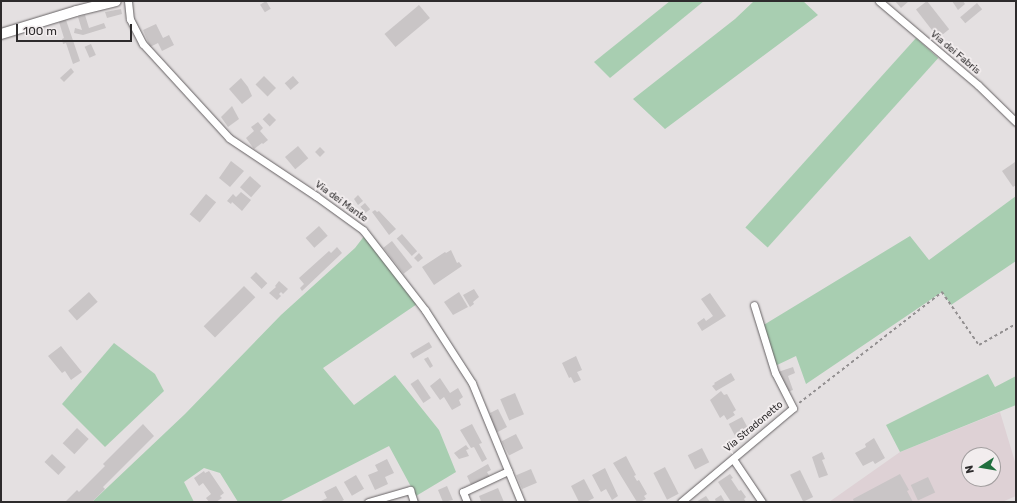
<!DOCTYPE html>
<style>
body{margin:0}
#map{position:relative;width:1017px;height:503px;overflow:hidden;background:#e4e0e1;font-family:Rubik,sans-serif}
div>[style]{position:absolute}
.built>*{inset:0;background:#ded1d5}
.green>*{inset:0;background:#a8ceb1;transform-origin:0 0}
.building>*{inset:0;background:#c9c5c6;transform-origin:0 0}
.path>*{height:1.5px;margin-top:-0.75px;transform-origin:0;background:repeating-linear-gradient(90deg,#928f90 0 3px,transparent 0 6px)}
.roads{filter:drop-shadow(0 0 1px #656163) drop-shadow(0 0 1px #656163)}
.minor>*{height:7px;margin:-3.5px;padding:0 3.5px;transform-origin:3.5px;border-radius:3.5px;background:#fff}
.secondary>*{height:10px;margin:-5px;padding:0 5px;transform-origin:5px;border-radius:5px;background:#fff}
span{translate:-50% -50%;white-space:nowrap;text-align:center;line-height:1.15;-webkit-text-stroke:4px #f2edee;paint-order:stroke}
.street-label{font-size:10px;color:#2d2b2c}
.frame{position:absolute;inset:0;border:2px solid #2d2b2c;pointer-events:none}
.north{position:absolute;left:961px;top:447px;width:40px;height:40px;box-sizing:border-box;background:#f2edee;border:1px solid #a39fa0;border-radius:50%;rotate:258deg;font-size:11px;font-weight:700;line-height:16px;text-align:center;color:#2d2b2c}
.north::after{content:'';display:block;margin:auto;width:14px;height:18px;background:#206f3e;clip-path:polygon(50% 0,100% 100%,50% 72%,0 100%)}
.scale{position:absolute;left:16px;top:24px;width:116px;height:18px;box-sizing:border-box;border:2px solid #2d2b2c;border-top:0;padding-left:5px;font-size:12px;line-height:14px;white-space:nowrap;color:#2d2b2c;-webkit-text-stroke:3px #f2edee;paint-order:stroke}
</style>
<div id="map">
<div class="built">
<div style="clip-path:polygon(evenodd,1000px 412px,1016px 465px,1016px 496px,1002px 502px,829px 502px,900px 452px,1000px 412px,969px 455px,993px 455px,993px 479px,969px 479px,969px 455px)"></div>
</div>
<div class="green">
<div style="clip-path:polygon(670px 1px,704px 1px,610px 78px,594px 62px)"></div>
<div style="clip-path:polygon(754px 1px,803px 1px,818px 15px,665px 129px,633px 99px,735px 19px)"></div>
<div style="left:916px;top:38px;width:30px;height:255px;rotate:42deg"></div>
<div style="clip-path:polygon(1016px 196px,1016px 261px,951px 305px,942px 292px,806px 384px,796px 356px,775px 366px,762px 326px,910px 236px,929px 260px)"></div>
<div style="clip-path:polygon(365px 235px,420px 302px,323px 368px,354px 405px,395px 375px,439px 430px,456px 472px,416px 496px,389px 446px,279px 502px,238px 502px,220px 473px,204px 468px,184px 482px,194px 502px,92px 502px,185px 414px,281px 315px,355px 248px)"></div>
<div style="clip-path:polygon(114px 343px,155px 374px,164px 391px,105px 447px,62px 404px)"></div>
<div style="clip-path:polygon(988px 374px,995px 387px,1016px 376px,1016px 405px,900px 452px,886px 425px)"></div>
</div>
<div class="building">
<div style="left:266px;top:1px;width:9px;height:7px;rotate:58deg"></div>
<div style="clip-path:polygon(895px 1px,909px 1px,901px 8px)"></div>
<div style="left:927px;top:1px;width:36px;height:14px;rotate:52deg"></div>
<div style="clip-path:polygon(952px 1px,963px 1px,965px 4px,958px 10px)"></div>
<div style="left:977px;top:3px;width:8px;height:22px;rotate:50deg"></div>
<div style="left:419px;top:5px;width:17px;height:45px;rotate:50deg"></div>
<div style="clip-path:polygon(121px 9px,122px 14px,107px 18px,105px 12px)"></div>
<div style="clip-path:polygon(85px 15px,89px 28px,104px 23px,106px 28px,83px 35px,74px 33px,75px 28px,82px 30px,78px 17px)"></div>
<div style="clip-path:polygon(66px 20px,80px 61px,73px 64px,66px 43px,63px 44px,62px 39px,64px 38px,59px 22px)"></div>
<div style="clip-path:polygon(156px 24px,163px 38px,169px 35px,174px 45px,162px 51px,158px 43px,150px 47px,143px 30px)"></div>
<div style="left:91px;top:44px;width:12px;height:7px;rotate:66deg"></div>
<div style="clip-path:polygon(71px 68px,74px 72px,64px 82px,60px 78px)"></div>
<div style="left:264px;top:76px;width:17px;height:12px;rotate:45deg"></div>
<div style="left:293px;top:76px;width:9px;height:11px;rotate:49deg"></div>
<div style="clip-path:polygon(241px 78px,248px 87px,252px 96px,242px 104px,229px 89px)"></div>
<div style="clip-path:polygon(232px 106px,239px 119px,228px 127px,221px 117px)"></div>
<div style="left:269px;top:113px;width:10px;height:9px;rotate:45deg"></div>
<div style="clip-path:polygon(258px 122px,263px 128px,260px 131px,268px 140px,263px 144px,262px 143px,254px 149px,246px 138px,254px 131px,251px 127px)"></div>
<div style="left:298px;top:146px;width:16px;height:17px;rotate:50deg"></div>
<div style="left:320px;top:147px;width:7px;height:7px;rotate:45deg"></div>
<div style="clip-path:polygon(231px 161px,244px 171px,230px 187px,219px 178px)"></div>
<div style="clip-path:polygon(1015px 162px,1016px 185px,1013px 187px,1002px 171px)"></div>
<div style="left:250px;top:176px;width:15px;height:15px;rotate:42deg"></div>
<div style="clip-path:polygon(241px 192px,251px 200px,242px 211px,232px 202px,231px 204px,227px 201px,233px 194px,236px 197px)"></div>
<div style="left:206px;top:194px;width:13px;height:26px;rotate:39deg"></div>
<div style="clip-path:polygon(358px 195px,363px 201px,358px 205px,354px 199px)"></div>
<div style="left:365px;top:203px;width:8px;height:6px;rotate:50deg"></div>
<div style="clip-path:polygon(375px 210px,377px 212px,379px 211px,396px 229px,389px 235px,372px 212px)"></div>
<div style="left:319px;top:226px;width:13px;height:18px;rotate:48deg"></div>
<div style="left:402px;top:234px;width:23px;height:7px;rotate:49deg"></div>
<div style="left:392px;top:241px;width:33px;height:11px;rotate:52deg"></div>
<div style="clip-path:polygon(337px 247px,342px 253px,302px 291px,300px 288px,304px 284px,299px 278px,329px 251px,331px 253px)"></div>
<div style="clip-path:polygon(451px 250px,457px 263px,459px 262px,462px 266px,434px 285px,422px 267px,445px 252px,446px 253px)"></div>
<div style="clip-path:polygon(419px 253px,423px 258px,418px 262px,414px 258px)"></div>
<div style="left:256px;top:272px;width:16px;height:8px;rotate:45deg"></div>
<div style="clip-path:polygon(279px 281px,288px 289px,283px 294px,281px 292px,279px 294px,281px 296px,277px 300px,269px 293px,276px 287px,275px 286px)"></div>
<div style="left:244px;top:286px;width:16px;height:57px;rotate:45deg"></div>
<div style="clip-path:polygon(474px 289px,479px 297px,473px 302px,474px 304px,470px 307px,463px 295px)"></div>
<div style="left:89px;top:292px;width:13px;height:28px;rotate:48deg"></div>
<div style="clip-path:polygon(459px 292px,468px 307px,453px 315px,444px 302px)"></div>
<div style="clip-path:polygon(710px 293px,726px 316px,702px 331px,697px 323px,704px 318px,706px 321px,713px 316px,701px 299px)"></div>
<div style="left:429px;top:342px;width:6px;height:22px;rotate:59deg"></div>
<div style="clip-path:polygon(61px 346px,82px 372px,71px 380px,65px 371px,62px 373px,48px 356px)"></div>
<div style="clip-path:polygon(576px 356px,582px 370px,577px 372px,581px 380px,574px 383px,571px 377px,569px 378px,562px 363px)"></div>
<div style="clip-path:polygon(428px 357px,433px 366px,430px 368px,424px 359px)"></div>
<div style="clip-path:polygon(793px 367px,795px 373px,788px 376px,793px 390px,785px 393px,778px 372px)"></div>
<div style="clip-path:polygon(731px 373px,735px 380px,716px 391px,712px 386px,715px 384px,714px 383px)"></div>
<div style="clip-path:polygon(440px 378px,450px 393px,458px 388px,463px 397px,459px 400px,461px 405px,452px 410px,444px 397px,440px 400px,430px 386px)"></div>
<div style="left:418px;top:379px;width:23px;height:9px;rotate:56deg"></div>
<div style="clip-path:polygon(721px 391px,724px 395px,727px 394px,736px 410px,733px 412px,735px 415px,727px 420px,724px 415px,720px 418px,710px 400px)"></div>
<div style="left:515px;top:393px;width:23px;height:16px;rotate:67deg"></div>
<div style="clip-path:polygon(498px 409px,507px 427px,496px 433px,488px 417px,491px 415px,490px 413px)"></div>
<div style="left:742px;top:417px;width:15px;height:15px;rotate:62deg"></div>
<div style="clip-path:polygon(143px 424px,154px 436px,103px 487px,105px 489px,92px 502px,65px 502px,77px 490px,79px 492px,105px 466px,103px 464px)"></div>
<div style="clip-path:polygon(472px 424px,482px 443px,479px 444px,487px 459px,482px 462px,474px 447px,471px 448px,460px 430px)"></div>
<div style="left:77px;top:428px;width:16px;height:21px;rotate:43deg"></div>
<div style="left:516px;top:434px;width:16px;height:16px;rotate:63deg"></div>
<div style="clip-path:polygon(874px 438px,885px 458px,875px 464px,873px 461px,863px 466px,855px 453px,866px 447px,865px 444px)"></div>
<div style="clip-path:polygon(466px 445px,469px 449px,466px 450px,469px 456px,459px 459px,454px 453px)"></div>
<div style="left:702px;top:448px;width:16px;height:16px;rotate:63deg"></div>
<div style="clip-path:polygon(822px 452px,825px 459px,822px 460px,828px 475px,819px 478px,812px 457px)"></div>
<div style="left:52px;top:454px;width:19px;height:11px;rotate:43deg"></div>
<div style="clip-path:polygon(626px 456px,636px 475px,634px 476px,637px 481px,639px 480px,647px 494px,644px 496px,646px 499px,640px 502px,637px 502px,613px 463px)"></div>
<div style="clip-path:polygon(387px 459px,394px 473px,385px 477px,388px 484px,375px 490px,368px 475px,378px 471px,375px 465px)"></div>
<div style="clip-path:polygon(488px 464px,491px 470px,487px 472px,491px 479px,471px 485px,467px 476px)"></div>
<div style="left:665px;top:467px;width:30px;height:13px;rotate:63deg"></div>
<div style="clip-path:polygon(605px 468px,618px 496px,612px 500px,606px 489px,601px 492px,592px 475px)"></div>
<div style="left:531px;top:469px;width:15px;height:16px;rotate:67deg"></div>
<div style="left:800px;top:470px;width:30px;height:11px;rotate:64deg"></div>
<div style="clip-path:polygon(204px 471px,205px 473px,209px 471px,224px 493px,220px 496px,222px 498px,216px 502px,209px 502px,206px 498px,211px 494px,203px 483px,199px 486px,194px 478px)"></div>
<div style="clip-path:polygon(730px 474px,733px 478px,731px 479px,739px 491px,741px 490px,746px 497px,744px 499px,746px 502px,731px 502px,718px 482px)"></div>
<div style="clip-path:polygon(900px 474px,909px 490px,907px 491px,913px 502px,854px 502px,853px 499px)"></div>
<div style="left:356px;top:475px;width:16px;height:14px;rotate:60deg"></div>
<div style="left:928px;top:477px;width:17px;height:19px;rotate:65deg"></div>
<div style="clip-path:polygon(584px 479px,594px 498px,586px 502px,579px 502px,571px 486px)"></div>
<div style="clip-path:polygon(336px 486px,344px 500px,340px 502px,319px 502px,327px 498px,324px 492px)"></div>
<div style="clip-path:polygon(447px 486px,453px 500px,443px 502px,438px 490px)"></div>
<div style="clip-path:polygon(498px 488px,504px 502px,481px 501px,479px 496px)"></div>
<div style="clip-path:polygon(721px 495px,725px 502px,716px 502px,715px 499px)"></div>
<div style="clip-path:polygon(706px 496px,710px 502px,696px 502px)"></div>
</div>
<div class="path">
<div style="left:799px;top:403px;width:181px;rotate:-37.8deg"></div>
<div style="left:942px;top:292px;width:65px;rotate:55.1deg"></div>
<div style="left:979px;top:345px;width:43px;rotate:-29.6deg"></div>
</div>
<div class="roads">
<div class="minor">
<div style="left:128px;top:1px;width:18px;rotate:84deg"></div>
<div style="left:130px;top:19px;width:28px;rotate:63deg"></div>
<div style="left:143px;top:44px;width:127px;rotate:47.5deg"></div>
<div style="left:229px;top:138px;width:105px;rotate:33.7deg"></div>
<div style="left:316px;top:196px;width:58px;rotate:35.9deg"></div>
<div style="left:363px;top:230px;width:101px;rotate:52.2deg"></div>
<div style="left:425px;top:310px;width:87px;rotate:57.2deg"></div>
<div style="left:472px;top:383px;width:129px;rotate:67.6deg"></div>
<div style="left:879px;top:1px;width:130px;rotate:40.3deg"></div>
<div style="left:978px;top:85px;width:53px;rotate:44.2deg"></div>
<div style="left:733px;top:459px;width:52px;rotate:56deg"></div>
<div style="left:368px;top:502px;width:44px;rotate:-15.9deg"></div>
<div style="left:410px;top:490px;width:13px;rotate:72deg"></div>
<div style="left:467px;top:502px;width:11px;rotate:-112deg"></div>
<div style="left:463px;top:492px;width:50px;rotate:-25deg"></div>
<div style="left:681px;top:502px;width:146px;rotate:-40deg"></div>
<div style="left:793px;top:408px;width:39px;rotate:-117deg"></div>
<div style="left:775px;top:373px;width:71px;rotate:-107.2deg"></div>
</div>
<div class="secondary">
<div style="left:1px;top:34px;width:78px;rotate:-17deg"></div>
<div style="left:76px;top:11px;width:41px;rotate:-14deg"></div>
</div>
</div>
<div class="street-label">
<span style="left:955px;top:53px;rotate:40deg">Via dei Fabris</span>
<span style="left:341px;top:202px;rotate:36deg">Via dei Mante</span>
<span style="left:754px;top:427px;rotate:-40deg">Via Stradonetto</span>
</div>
<div class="frame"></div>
<div class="north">N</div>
<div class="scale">100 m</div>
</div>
